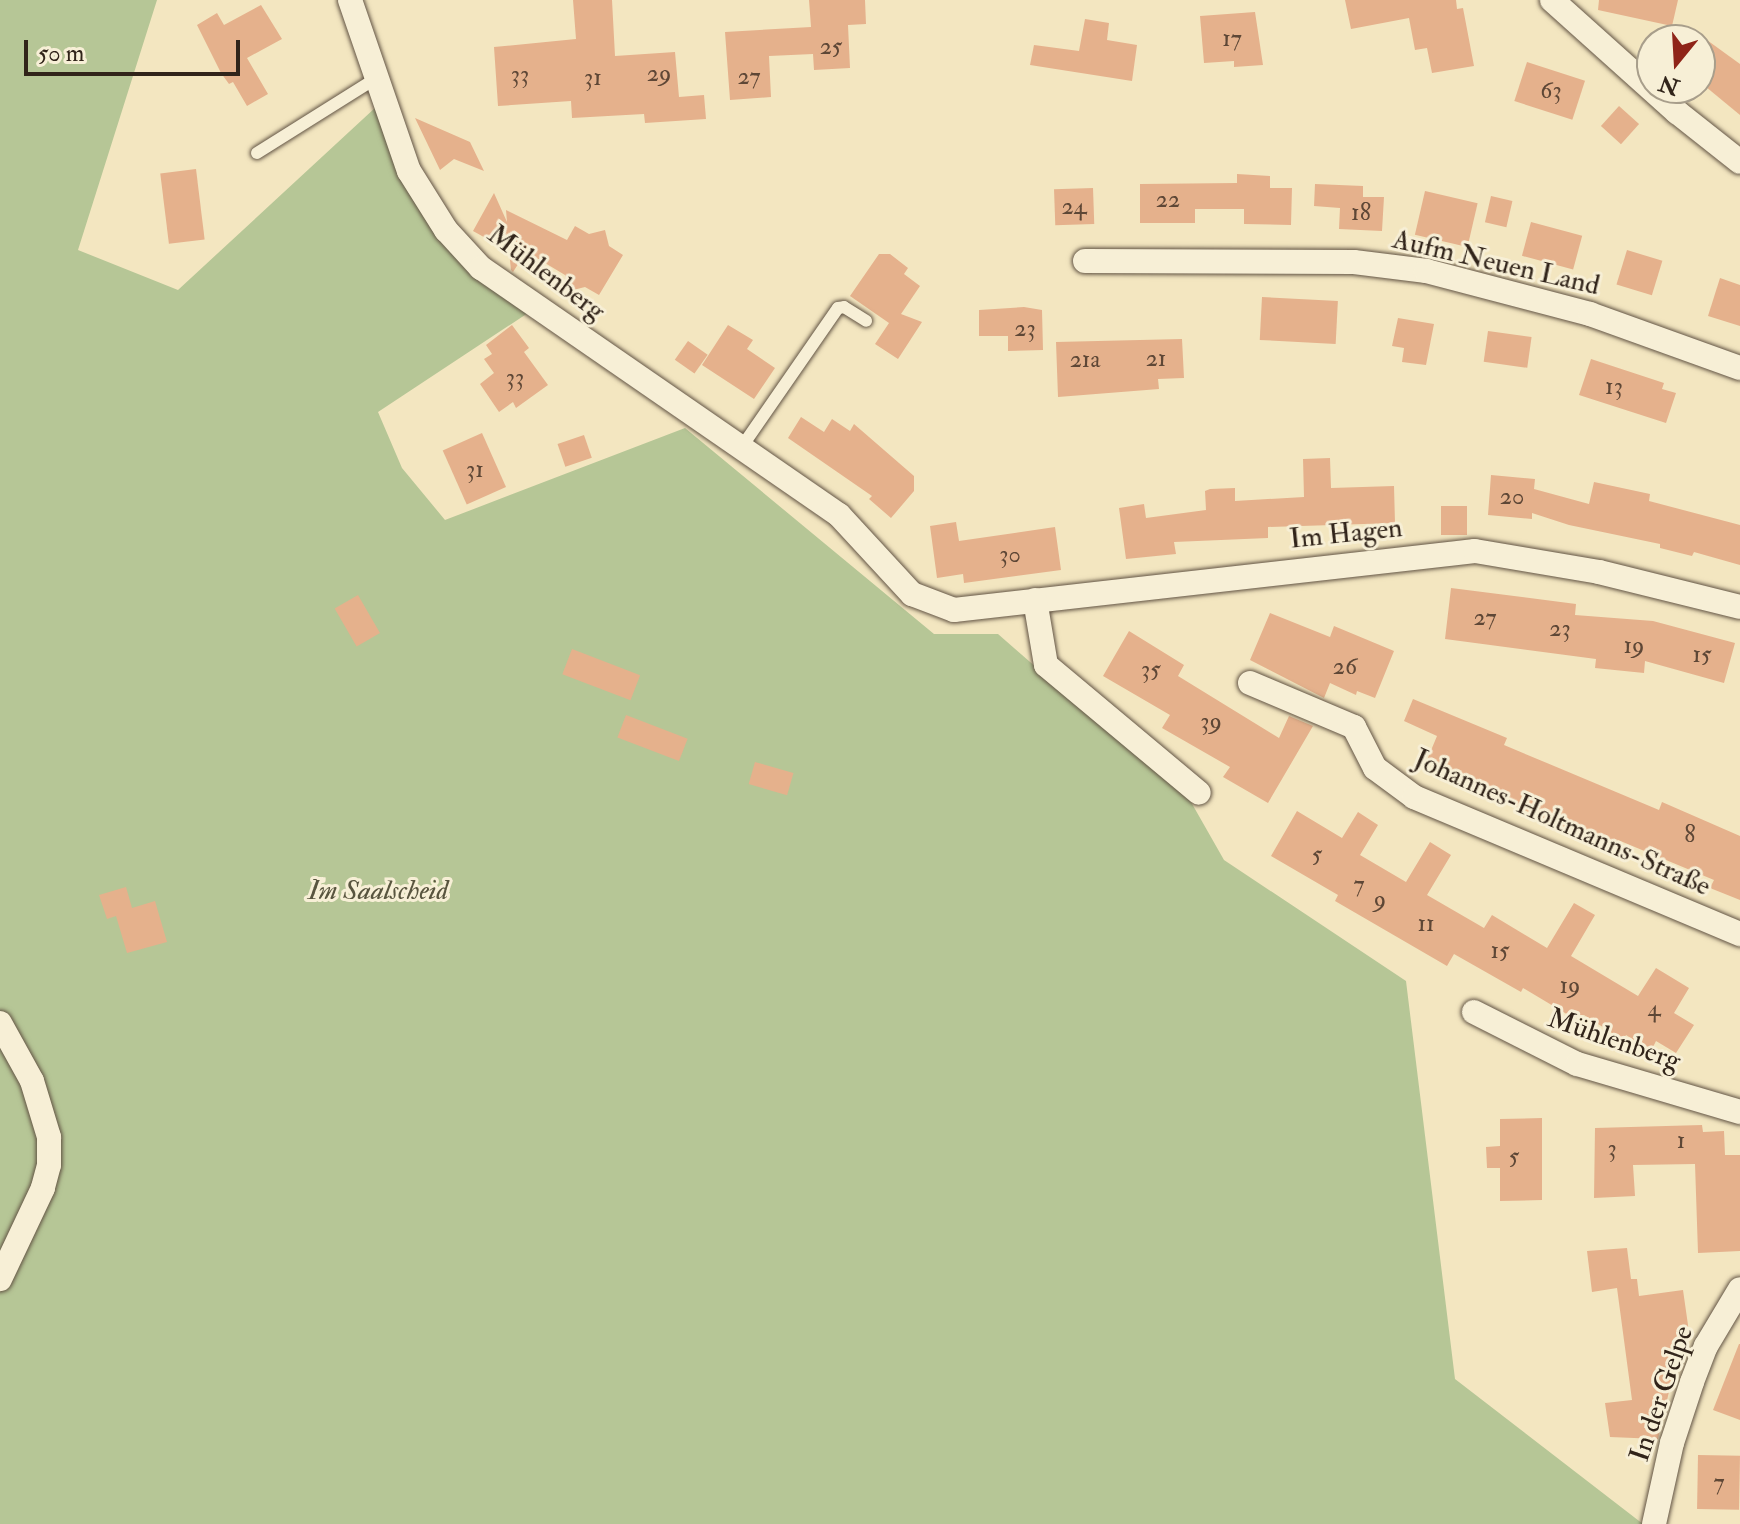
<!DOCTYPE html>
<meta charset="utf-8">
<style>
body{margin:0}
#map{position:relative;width:1740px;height:1524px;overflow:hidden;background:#f3e6c0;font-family:"IM FELL Double Pica",serif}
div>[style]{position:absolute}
.green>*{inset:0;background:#b6c696}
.building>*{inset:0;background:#e5b18c;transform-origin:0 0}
.roads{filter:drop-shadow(0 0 2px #625444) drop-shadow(0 0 2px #625444)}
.lane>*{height:12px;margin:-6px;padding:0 6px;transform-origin:6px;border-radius:6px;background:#f7efd6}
.street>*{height:24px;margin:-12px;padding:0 12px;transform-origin:12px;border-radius:12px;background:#f7efd6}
span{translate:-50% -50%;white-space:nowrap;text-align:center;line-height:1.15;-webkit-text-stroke:6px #f7efd6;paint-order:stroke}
.number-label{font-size:24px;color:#5e4736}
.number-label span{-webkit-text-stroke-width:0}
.street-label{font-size:28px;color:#31241a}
.park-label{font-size:28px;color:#59553f;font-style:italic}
.north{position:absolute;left:1636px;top:24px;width:80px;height:80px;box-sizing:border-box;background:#f7efd6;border:2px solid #a89e8b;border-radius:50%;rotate:198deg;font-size:22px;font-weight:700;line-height:32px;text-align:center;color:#31241a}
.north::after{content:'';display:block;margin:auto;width:28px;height:36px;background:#8f2418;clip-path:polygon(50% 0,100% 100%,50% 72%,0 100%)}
.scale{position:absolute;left:24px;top:40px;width:216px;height:36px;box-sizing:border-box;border:4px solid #31241a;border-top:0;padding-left:10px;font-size:24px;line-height:28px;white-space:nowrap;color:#31241a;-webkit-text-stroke:6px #f7efd6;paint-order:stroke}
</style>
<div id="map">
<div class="green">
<div style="clip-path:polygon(0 0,157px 0,78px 250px,178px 290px,376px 107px,406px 178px,531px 311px,378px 412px,402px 468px,445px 520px,685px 428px,934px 634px,998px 634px,1191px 802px,1224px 860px,1406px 981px,1455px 1379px,1643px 1524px,0 1524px)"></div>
</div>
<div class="building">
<div style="clip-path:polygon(573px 0,612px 0,615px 56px,675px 52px,679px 97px,704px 95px,706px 119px,645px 123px,644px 114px,572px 118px,571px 101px,498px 106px,494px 47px,576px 39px)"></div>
<div style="clip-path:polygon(809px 0,865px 0,866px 24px,848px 25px,850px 68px,814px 70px,813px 54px,769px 56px,771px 97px,730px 100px,725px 32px,811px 27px)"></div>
<div style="clip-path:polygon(1345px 0,1456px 0,1457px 9px,1463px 8px,1474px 66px,1432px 73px,1427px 48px,1415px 50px,1409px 18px,1351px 29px)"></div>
<div style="clip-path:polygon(1599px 0,1678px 0,1672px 26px,1598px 10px)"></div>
<div style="clip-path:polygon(261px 5px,282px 39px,247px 58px,268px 94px,247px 106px,233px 82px,229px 84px,221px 73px,197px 25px,217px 13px,224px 25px)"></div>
<div style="clip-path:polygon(1255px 12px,1263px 65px,1234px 67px,1234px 61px,1204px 63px,1200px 16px)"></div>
<div style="clip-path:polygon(1085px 19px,1109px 23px,1107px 40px,1137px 45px,1132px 81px,1030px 65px,1034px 45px,1079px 51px)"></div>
<div style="clip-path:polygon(1700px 35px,1740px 64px,1740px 115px,1700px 82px)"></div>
<div style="left:1527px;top:62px;width:61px;height:41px;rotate:18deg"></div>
<div style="left:1619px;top:106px;width:27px;height:27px;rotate:42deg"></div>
<div style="clip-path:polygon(415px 118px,470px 142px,484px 171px,454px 159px,440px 170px)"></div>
<div style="left:196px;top:169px;width:71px;height:36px;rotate:83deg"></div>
<div style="clip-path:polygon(1237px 174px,1270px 176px,1270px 188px,1292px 188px,1291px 225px,1244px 224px,1244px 209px,1195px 209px,1195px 223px,1140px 223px,1140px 184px,1237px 183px)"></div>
<div style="clip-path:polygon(1315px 184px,1363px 186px,1363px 197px,1384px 197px,1382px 231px,1339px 229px,1340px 208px,1314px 206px)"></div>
<div style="left:1093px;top:188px;width:36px;height:39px;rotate:88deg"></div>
<div style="left:1425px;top:191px;width:54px;height:45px;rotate:13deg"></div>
<div style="clip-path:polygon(494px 193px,507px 222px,506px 210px,567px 240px,575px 226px,589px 234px,605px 230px,609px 246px,623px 255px,599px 295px,585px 287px,569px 291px,565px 275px,525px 251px,524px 259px,522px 258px,513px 272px,511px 270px,509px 251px,473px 231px)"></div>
<div style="left:1491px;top:196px;width:22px;height:27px;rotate:13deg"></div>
<div style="left:1531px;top:222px;width:53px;height:35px;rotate:15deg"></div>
<div style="left:1627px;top:250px;width:37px;height:36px;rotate:17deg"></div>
<div style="clip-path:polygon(879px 254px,890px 254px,908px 268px,904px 274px,920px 286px,901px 314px,922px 322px,898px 359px,875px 344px,889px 323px,850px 296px)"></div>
<div style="clip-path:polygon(1720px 278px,1740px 285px,1740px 326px,1708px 316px)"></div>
<div style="left:1262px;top:297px;width:76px;height:43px;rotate:3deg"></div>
<div style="clip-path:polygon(1024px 307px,1042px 310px,1043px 350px,1008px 351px,1008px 336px,979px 336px,979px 310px)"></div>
<div style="clip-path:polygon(1398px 318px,1434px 324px,1426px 365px,1402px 362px,1404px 348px,1392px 346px)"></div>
<div style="clip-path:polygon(512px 325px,529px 348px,524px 352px,548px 385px,516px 408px,513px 402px,499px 412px,480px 384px,494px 373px,484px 359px,492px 354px,486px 345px)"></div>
<div style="clip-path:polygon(728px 325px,753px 340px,747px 349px,775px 368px,754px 399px,702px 365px)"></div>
<div style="left:1488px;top:331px;width:44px;height:31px;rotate:8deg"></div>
<div style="clip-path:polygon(1182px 339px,1184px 378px,1158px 379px,1159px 389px,1058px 397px,1056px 342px)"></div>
<div style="left:688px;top:341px;width:24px;height:23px;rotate:35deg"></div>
<div style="clip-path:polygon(1591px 359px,1664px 383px,1662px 389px,1676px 393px,1666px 423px,1579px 395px)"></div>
<div style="clip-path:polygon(801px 417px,824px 432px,832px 419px,850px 431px,854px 424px,914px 476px,914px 491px,891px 518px,869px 499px,872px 496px,788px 438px)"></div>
<div style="left:482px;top:433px;width:59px;height:43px;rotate:66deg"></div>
<div style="left:584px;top:435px;width:24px;height:28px;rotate:71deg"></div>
<div style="clip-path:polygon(1330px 458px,1331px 488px,1394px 486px,1395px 523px,1268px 527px,1268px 538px,1174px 542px,1176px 554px,1126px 559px,1119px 508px,1144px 504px,1146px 518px,1206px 510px,1205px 491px,1210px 489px,1235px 488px,1235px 501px,1304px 497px,1303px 459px)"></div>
<div style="clip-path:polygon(1491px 475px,1535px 479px,1534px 489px,1589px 504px,1594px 482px,1650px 494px,1649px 501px,1740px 525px,1740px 565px,1694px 552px,1692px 556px,1660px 548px,1660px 544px,1569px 525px,1532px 513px,1532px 519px,1488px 515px)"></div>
<div style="left:1467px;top:506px;width:29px;height:26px;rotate:90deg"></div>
<div style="clip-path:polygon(956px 522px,959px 541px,1055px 527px,1061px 570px,964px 583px,963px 574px,937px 578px,930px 526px)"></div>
<div style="clip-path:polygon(1451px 588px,1576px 604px,1575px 615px,1653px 621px,1735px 643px,1724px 683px,1645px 661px,1644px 673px,1595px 668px,1596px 659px,1445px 639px)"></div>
<div style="left:358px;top:595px;width:44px;height:27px;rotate:60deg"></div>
<div style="clip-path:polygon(1270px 613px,1330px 637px,1334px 626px,1394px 651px,1375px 698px,1357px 691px,1356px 695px,1330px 683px,1324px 698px,1250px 660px)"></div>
<div style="clip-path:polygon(1129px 631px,1184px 665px,1178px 676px,1279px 738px,1289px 716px,1313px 726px,1268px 803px,1223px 777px,1230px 767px,1162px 728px,1170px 715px,1103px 676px)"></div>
<div style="left:572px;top:649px;width:73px;height:27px;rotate:21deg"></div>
<div style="clip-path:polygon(1413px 699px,1507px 738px,1504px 745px,1659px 810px,1662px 802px,1740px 836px,1740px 900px,1710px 888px,1714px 880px,1618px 840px,1615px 848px,1495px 798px,1499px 790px,1427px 760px,1437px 736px,1404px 721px)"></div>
<div style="left:626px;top:715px;width:66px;height:24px;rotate:21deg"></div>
<div style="left:755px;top:762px;width:40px;height:23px;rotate:16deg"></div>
<div style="clip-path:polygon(1297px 811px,1342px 838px,1358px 812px,1378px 825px,1360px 855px,1406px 882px,1430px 842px,1451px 855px,1427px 895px,1484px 928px,1492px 915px,1547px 948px,1574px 903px,1595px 915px,1571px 956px,1638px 996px,1656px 968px,1689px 988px,1674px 1013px,1694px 1025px,1676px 1053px,1656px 1041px,1651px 1051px,1626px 1035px,1623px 1040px,1584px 1015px,1570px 1016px,1523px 988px,1521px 992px,1454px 954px,1447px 966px,1335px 901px,1338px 895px,1271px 856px)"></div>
<div style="clip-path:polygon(126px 887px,132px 908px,155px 901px,167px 942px,127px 953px,116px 916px,107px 919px,99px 895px)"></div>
<div style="clip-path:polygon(1542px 1118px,1542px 1200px,1500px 1201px,1500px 1168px,1487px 1168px,1486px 1147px,1500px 1146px,1500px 1119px)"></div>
<div style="clip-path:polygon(1702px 1125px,1703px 1132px,1724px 1131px,1725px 1155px,1740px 1155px,1740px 1251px,1698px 1253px,1695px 1164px,1633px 1165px,1635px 1196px,1594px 1198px,1595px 1128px)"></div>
<div style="clip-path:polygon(1627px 1248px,1631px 1279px,1637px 1279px,1639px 1296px,1683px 1290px,1690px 1339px,1681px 1340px,1658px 1439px,1610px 1437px,1605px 1403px,1632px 1400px,1617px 1288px,1592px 1292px,1587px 1251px)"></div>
<div style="clip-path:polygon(1739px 1344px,1740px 1344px,1740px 1420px,1713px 1410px)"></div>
<div style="left:1698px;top:1455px;width:42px;height:54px;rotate:1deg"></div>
</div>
<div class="roads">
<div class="lane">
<div style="left:257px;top:153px;width:143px;rotate:-32.1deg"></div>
<div style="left:741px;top:448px;width:170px;rotate:-55.3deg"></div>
<div style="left:838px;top:308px;width:6px;rotate:-9deg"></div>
<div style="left:844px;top:307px;width:26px;rotate:32deg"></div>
</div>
<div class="street">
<div style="left:350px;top:0;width:181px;rotate:71deg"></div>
<div style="left:409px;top:171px;width:70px;rotate:57.9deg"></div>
<div style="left:446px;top:230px;width:52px;rotate:47.4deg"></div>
<div style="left:481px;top:268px;width:435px;rotate:34.6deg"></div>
<div style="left:839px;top:515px;width:108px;rotate:47.3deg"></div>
<div style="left:912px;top:594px;width:45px;rotate:20.9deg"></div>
<div style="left:954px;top:610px;width:524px;rotate:-6.46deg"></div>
<div style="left:1475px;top:551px;width:126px;rotate:9.6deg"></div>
<div style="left:1599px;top:572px;width:145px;rotate:13.9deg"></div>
<div style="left:1552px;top:0;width:168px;rotate:41.9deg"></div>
<div style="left:1677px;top:112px;width:80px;rotate:38.4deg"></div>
<div style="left:1085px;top:261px;width:269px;rotate:0.2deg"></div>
<div style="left:1354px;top:262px;width:73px;rotate:7.1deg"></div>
<div style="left:1426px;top:271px;width:170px;rotate:14.7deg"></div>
<div style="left:1590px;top:314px;width:159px;rotate:19.8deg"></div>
<div style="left:1035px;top:600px;width:66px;rotate:80.4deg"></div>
<div style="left:1046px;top:665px;width:199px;rotate:39.9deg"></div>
<div style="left:1250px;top:683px;width:113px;rotate:22.9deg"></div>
<div style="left:1354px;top:727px;width:46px;rotate:62.9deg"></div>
<div style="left:1375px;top:768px;width:49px;rotate:36.6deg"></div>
<div style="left:1414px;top:797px;width:354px;rotate:22.8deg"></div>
<div style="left:1474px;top:1012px;width:115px;rotate:26.8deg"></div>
<div style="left:1577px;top:1064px;width:170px;rotate:16.4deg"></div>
<div style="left:0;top:1023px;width:66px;rotate:61.1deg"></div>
<div style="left:32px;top:1081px;width:59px;rotate:73.1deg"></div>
<div style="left:49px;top:1137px;width:28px;rotate:90deg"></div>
<div style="left:49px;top:1165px;width:24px;rotate:105deg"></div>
<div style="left:43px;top:1188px;width:101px;rotate:115.3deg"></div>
<div style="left:1654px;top:1524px;width:83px;rotate:-77.5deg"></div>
<div style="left:1672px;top:1443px;width:64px;rotate:-71.8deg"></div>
<div style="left:1692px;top:1382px;width:39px;rotate:-69deg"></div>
<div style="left:1706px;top:1346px;width:66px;rotate:-59.2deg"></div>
</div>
</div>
<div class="number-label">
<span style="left:1232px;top:39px">17</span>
<span style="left:831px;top:47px">25</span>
<span style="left:659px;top:74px">29</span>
<span style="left:520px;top:75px">33</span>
<span style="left:749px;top:77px">27</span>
<span style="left:593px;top:78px">31</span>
<span style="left:1551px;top:91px">63</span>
<span style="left:1168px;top:200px">22</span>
<span style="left:1074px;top:207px">24</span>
<span style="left:1361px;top:213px">18</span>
<span style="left:1025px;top:329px">23</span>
<span style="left:1156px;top:359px">21</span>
<span style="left:1085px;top:360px">21a</span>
<span style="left:515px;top:378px">33</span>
<span style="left:1614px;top:387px">13</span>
<span style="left:475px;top:470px">31</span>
<span style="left:1512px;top:497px">20</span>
<span style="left:1010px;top:555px">30</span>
<span style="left:1485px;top:618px">27</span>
<span style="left:1560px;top:629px">23</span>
<span style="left:1634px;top:646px">19</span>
<span style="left:1702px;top:655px">15</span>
<span style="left:1345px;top:667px">26</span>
<span style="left:1151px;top:670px">35</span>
<span style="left:1211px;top:722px">39</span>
<span style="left:1690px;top:835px">8</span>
<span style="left:1317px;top:855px">5</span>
<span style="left:1359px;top:885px">7</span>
<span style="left:1380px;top:900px">9</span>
<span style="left:1426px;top:924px">11</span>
<span style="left:1500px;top:951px">15</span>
<span style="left:1570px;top:986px">19</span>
<span style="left:1654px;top:1009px">4</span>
<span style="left:1681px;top:1141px">1</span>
<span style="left:1612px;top:1149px">3</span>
<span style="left:1514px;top:1157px">5</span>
<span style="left:1719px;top:1483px">7</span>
</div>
<div class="street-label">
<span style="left:1496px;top:263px;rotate:13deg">Aufm Neuen Land</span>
<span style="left:546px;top:273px;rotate:37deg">Mühlenberg</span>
<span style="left:1346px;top:534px;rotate:-6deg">Im Hagen</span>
<span style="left:1562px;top:823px;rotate:24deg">Johannes-Holtmanns-Straße</span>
<span style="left:1614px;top:1040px;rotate:19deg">Mühlenberg</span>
<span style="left:1662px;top:1394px;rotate:-71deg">In der Gelpe</span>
</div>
<div class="park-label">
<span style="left:378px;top:891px">Im Saalscheid</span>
</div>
<div class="north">N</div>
<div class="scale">50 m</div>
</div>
